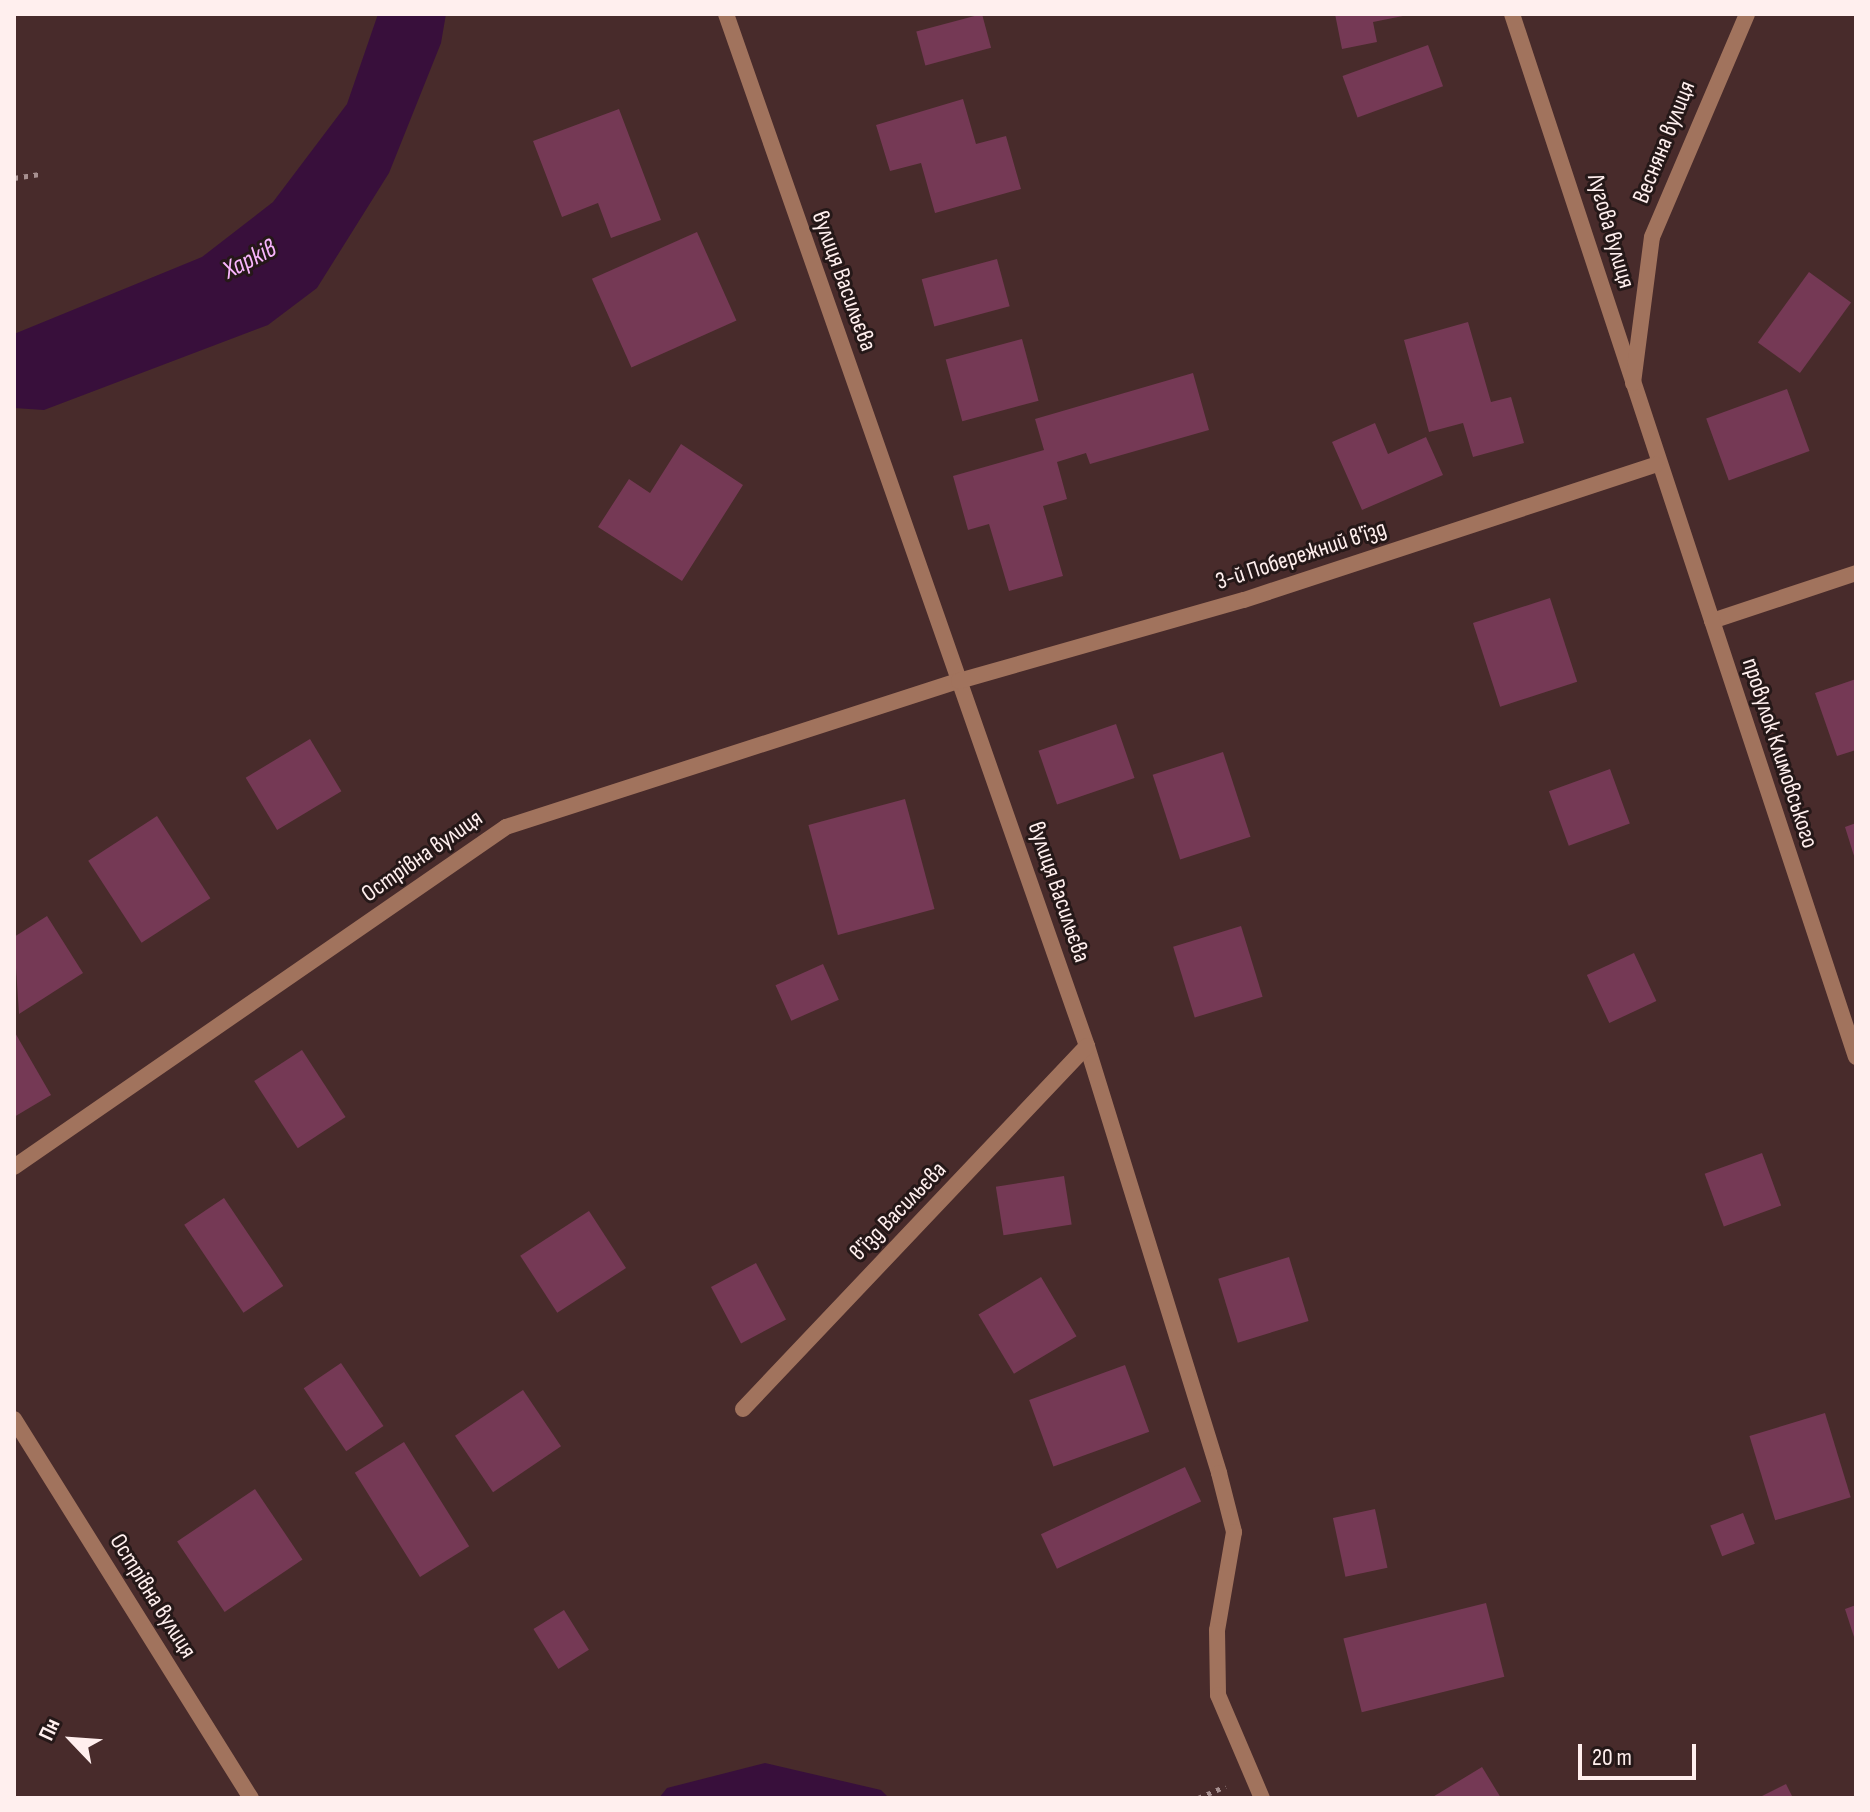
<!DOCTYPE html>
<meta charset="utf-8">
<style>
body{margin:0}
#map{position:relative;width:1870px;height:1812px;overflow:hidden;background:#482b2b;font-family:"Sofia Sans Condensed",sans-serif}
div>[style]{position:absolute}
.water>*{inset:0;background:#380f3b}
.building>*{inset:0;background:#753955;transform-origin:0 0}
.path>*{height:5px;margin-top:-2.5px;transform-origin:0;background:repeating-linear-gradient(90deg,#a79090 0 4px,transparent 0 10px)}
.lane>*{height:16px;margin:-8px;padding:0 8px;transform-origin:8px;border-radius:8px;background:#a1735d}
.street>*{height:16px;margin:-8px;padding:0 8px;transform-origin:8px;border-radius:8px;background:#a1735d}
span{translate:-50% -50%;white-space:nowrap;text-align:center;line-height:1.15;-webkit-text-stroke:6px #251818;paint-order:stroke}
.street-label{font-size:24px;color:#ffefee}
.water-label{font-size:26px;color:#f9b5fd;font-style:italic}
.frame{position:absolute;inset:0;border:16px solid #ffefee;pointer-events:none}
.north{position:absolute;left:32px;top:1700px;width:80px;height:80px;-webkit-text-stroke:6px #251818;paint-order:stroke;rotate:295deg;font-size:22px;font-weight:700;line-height:32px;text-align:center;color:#ffefee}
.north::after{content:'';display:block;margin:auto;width:28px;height:36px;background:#ffefee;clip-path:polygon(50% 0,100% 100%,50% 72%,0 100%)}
.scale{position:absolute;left:1578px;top:1744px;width:118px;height:36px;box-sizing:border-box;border:4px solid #ffefee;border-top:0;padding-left:10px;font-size:24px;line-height:28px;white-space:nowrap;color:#ffefee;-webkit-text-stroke:6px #251818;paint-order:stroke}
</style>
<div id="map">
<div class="water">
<div style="clip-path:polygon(378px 14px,446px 14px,441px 43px,389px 173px,317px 288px,268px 325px,44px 410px,14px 408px,14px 334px,202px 257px,273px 202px,347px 104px)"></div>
<div style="clip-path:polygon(765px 1763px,881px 1790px,889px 1798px,659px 1798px,667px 1788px)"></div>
</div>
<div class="building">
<div style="left:982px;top:14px;width:35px;height:68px;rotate:75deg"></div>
<div style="clip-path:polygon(1335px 14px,1408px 14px,1408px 15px,1373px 22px,1377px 42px,1342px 49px)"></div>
<div style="left:1428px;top:45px;width:44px;height:91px;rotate:70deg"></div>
<div style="clip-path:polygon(963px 99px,976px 144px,1006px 136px,1021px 189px,935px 213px,921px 163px,890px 171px,876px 125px)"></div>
<div style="clip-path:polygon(619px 109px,661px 220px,611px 238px,598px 203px,562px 217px,533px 141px)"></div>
<div style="left:697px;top:232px;width:97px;height:115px;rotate:66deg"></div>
<div style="left:997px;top:259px;width:49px;height:78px;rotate:75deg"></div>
<div style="left:1809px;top:272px;width:52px;height:87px;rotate:36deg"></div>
<div style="clip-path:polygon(1468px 322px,1491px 402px,1511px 397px,1524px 443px,1473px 457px,1463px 423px,1429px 432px,1404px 340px)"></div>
<div style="left:1022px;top:339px;width:64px;height:79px;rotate:75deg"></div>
<div style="clip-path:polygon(1193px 373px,1209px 430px,1090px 464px,1086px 453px,1057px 462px,1067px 499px,1043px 506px,1063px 576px,1009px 591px,989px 524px,968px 530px,953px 476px,1044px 450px,1035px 419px)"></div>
<div style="left:1787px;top:389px;width:66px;height:86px;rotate:70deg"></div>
<div style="clip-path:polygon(1375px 423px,1388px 454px,1426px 437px,1443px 475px,1362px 510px,1332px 442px)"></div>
<div style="clip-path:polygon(681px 444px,743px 485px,682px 581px,598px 527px,629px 479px,650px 493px)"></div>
<div style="left:1550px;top:598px;width:88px;height:81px;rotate:72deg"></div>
<div style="clip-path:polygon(1856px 679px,1856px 750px,1837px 756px,1815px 693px)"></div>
<div style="left:1116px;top:724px;width:57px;height:82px;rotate:71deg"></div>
<div style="left:310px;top:739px;width:61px;height:75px;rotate:59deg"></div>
<div style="left:1223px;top:752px;width:89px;height:74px;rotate:72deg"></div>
<div style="left:1610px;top:769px;width:58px;height:65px;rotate:70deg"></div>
<div style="left:905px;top:799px;width:114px;height:100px;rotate:75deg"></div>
<div style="left:157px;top:816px;width:98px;height:82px;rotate:57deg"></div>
<div style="clip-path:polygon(1856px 823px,1856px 859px,1855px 859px,1845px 827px)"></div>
<div style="clip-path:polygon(47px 916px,83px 973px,19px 1014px,14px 937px)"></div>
<div style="left:1241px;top:926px;width:74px;height:71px;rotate:73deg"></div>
<div style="left:1634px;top:953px;width:53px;height:52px;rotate:65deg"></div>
<div style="left:823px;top:964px;width:39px;height:52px;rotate:66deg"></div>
<div style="clip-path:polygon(14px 1031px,51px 1095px,14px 1117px)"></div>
<div style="left:302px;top:1050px;width:80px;height:57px;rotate:57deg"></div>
<div style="left:1762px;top:1153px;width:56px;height:61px;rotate:70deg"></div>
<div style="left:1064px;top:1176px;width:49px;height:69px;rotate:81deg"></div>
<div style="left:224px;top:1198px;width:106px;height:48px;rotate:56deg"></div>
<div style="left:589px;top:1211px;width:68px;height:82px;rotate:57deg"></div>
<div style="left:1289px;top:1257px;width:67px;height:74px;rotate:73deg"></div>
<div style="left:756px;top:1263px;width:64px;height:51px;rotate:62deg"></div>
<div style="left:1041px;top:1277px;width:69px;height:73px;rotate:59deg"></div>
<div style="left:341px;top:1363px;width:76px;height:45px;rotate:56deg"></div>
<div style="left:1125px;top:1365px;width:71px;height:102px;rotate:70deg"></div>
<div style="left:523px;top:1390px;width:68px;height:82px;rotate:56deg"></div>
<div style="left:1825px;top:1413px;width:88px;height:79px;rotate:73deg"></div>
<div style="left:404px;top:1442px;width:123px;height:58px;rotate:58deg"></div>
<div style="left:1185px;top:1467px;width:38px;height:159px;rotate:65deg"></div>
<div style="left:255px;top:1489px;width:85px;height:94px;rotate:56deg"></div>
<div style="left:1375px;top:1509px;width:60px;height:43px;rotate:78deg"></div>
<div style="left:1743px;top:1513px;width:33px;height:35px;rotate:69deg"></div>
<div style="left:1486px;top:1603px;width:76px;height:147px;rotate:76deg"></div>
<div style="clip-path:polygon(1856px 1605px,1856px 1640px,1855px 1640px,1845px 1609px)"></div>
<div style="left:564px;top:1610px;width:47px;height:36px;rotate:58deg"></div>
<div style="clip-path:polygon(1482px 1767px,1501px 1798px,1431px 1798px)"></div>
<div style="clip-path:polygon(1786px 1784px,1793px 1798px,1758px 1798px)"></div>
</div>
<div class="path">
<div style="left:14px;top:178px;width:26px;rotate:-9deg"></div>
<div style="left:1198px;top:1798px;width:30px;rotate:-23deg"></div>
</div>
<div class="lane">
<div style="left:1712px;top:621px;width:152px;rotate:-18.4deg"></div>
</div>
<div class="street">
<div style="left:726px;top:14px;width:1093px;rotate:70.72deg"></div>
<div style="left:1087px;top:1046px;width:447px;rotate:72.8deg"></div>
<div style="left:1219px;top:1473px;width:61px;rotate:75.7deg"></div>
<div style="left:1234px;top:1532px;width:99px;rotate:99.8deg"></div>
<div style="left:1217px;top:1630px;width:65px;rotate:89.1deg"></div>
<div style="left:1218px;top:1695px;width:112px;rotate:66.9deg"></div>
<div style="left:1512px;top:14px;width:1098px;rotate:71.75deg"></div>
<div style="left:1633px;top:383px;width:147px;rotate:-82.6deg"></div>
<div style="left:1652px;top:237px;width:242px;rotate:-66.9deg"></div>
<div style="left:14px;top:1167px;width:598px;rotate:-34.65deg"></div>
<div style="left:506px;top:827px;width:476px;rotate:-17.9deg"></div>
<div style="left:959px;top:681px;width:296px;rotate:-15.9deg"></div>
<div style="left:1244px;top:600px;width:433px;rotate:-18.2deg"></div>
<div style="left:743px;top:1409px;width:500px;rotate:-46.54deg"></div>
<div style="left:14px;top:1419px;width:447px;rotate:58deg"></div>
</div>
<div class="street-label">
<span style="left:1664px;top:142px;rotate:-68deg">Весняна вулиця</span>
<span style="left:1611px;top:231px;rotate:74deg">Лугова вулиця</span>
<span style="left:844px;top:281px;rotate:70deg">вулиця Васильєва</span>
<span style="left:1301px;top:555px;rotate:-18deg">3-й Побережний в'їзд</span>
<span style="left:1780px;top:753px;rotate:72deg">провулок Климовського</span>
<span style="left:422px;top:856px;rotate:-35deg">Острівна вулиця</span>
<span style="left:1059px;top:892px;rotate:71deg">вулиця Васильєва</span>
<span style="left:898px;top:1211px;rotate:-46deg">в'їзд Васильєва</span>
<span style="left:153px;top:1596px;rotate:58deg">Острівна вулиця</span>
</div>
<div class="water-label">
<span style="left:250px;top:260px;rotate:-27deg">Харків</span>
</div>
<div class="frame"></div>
<div class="north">Пн</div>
<div class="scale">20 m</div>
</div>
